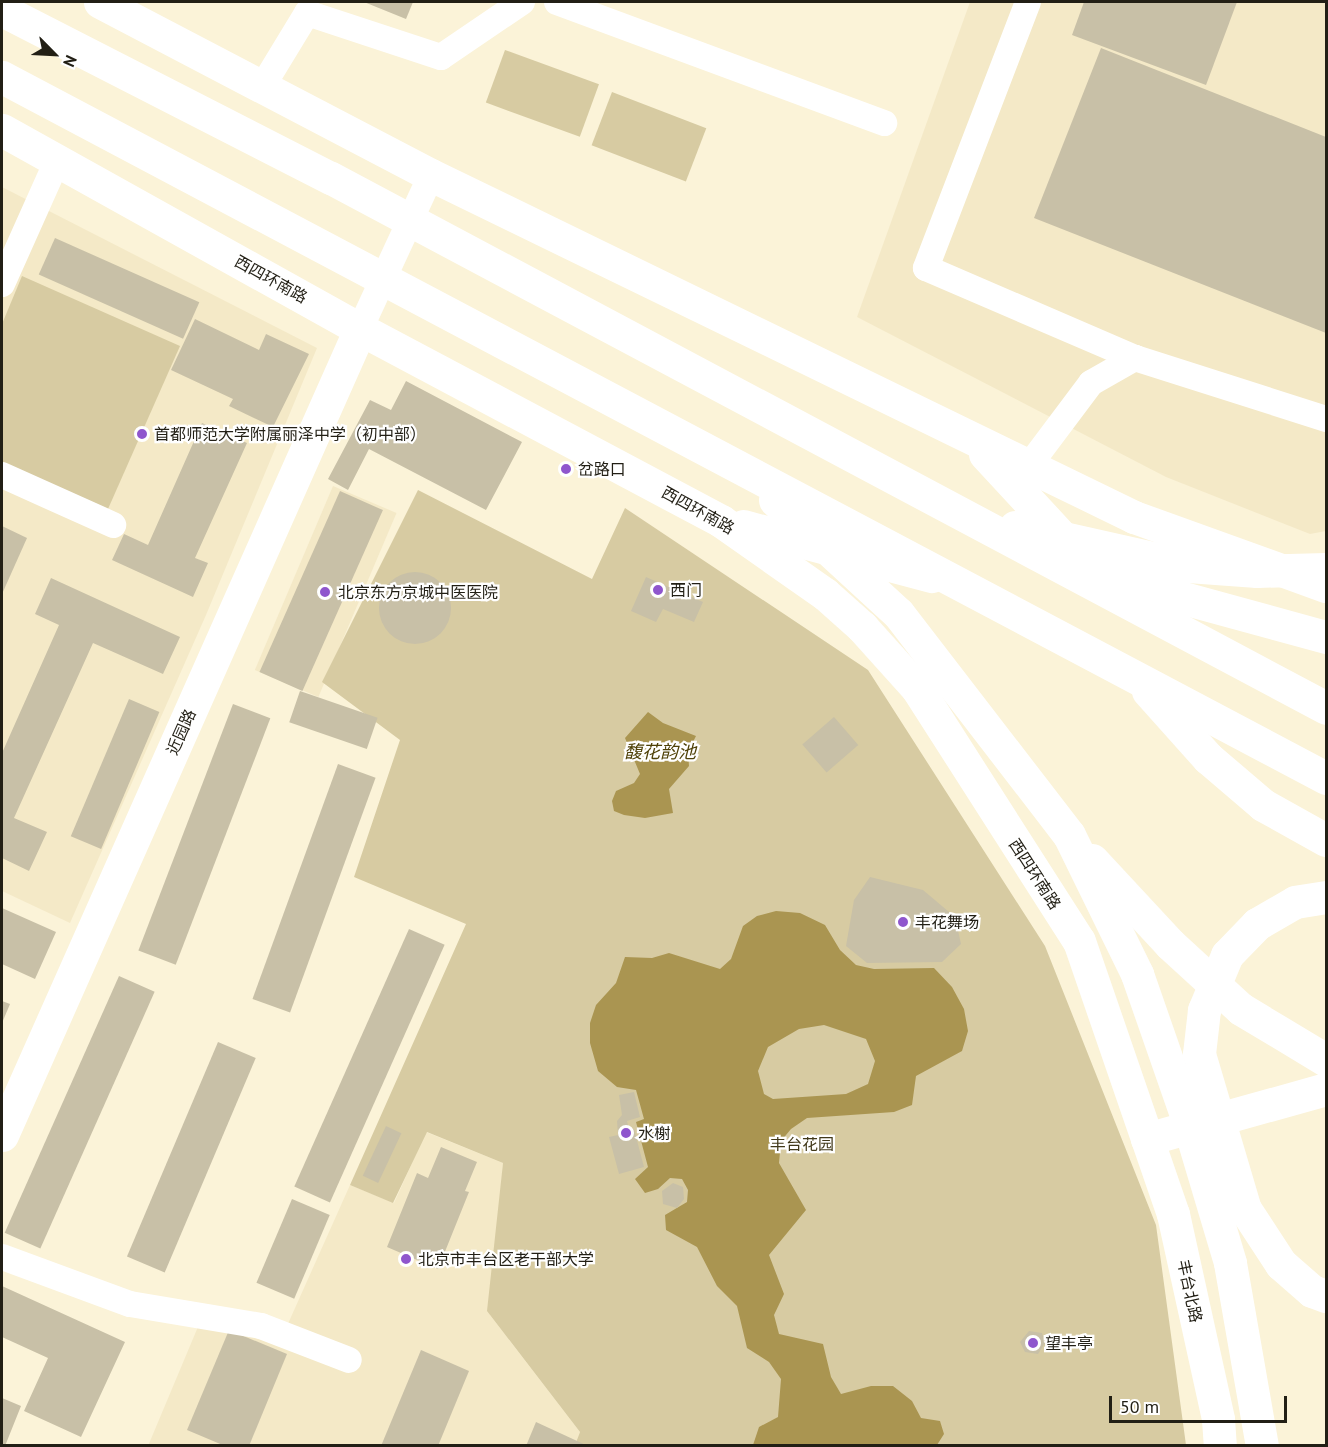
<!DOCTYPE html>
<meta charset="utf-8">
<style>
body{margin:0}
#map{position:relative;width:1328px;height:1447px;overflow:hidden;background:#fbf3d8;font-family:"PT Sans","Noto Sans SC",sans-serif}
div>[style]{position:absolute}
.built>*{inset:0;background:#f4e9c7;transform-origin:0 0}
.green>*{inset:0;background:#d7cba2;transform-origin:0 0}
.water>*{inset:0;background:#aa9551}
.building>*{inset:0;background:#c8c0a7;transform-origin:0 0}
.round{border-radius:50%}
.street>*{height:26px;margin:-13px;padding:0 13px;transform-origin:13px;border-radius:13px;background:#fff}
.secondary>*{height:33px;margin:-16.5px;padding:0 16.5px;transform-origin:16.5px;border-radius:16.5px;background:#fff}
.highway>*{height:33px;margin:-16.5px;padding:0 16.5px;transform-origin:16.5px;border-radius:16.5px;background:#fff}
.dots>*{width:16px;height:16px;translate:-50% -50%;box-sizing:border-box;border:3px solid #fff;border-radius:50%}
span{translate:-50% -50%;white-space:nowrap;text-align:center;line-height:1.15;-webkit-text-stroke:4.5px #fff;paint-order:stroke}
.street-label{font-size:16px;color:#221f15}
.poi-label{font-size:16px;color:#221f15}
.left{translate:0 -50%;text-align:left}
.park-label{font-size:16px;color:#413819}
.water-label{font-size:18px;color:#4f4108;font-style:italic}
.frame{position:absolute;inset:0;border:3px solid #221f15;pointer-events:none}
.north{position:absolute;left:24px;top:24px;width:60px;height:60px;-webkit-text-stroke:4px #fff;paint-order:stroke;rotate:114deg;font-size:16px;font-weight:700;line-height:24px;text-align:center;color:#221f15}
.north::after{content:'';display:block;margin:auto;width:21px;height:27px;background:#221f15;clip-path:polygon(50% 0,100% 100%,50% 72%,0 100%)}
.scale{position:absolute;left:1109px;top:1396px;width:178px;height:27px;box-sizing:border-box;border:3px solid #221f15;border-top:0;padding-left:8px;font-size:18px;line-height:21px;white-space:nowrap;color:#221f15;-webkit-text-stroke:4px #fff;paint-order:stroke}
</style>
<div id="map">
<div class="built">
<div style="clip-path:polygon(970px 2px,1326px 2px,1326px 531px,1310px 534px,1166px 477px,857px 317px)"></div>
<div style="clip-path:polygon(2px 187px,317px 348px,206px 615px,70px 923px,2px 891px)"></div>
<div style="left:333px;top:486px;width:69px;height:200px;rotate:23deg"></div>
<div style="clip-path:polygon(426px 1132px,503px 1163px,490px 1315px,580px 1432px,575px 1445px,148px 1446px,200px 1322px,287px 1326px,350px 1185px,394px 1203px)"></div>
</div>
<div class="green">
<div style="left:505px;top:50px;width:100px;height:56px;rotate:20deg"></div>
<div style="left:612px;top:92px;width:101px;height:57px;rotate:21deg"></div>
<div style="clip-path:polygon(22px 276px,180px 346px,108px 509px,2px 462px,2px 324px)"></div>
<div style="clip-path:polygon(418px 490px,592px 579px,625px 508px,868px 670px,1045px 946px,1156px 1225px,1186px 1445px,575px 1445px,580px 1432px,487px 1311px,503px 1163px,427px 1132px,393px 1203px,350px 1185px,466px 924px,354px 877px,400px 740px,322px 682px)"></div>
</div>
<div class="water">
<div style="clip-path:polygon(648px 712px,663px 723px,696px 736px,688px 752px,689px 766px,669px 789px,673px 813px,645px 818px,624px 815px,614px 811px,612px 801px,616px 791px,634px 783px,640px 774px,625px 738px)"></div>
<div style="clip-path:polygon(evenodd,776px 911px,800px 913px,825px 925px,840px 950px,856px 965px,874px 969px,934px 968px,952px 987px,964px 1009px,968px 1031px,962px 1051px,916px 1076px,912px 1105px,894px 1112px,807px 1118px,791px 1129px,781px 1141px,779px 1163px,806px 1210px,769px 1255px,784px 1294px,774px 1315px,779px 1334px,823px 1344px,831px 1377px,841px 1394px,871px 1386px,893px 1386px,912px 1401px,921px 1418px,940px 1421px,944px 1434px,937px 1445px,753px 1445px,759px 1427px,778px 1417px,781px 1379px,769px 1362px,747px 1348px,737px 1306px,717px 1286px,697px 1247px,666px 1230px,665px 1215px,687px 1202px,688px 1190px,682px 1179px,670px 1178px,658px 1189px,645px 1193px,635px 1179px,648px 1167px,636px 1122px,644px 1119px,636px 1090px,617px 1087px,598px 1071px,590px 1043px,590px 1023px,596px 1005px,616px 983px,625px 957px,652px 958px,669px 953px,720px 969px,731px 959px,743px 926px,757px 916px,776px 911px,824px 1025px,866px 1039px,875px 1061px,868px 1084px,846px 1094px,773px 1099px,764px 1094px,758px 1071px,768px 1047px,799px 1029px,824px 1025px)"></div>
</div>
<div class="building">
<div style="clip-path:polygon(364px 2px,413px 2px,406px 19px)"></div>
<div style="clip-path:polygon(1084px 2px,1237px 2px,1206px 85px,1072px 35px)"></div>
<div style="clip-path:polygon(1101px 48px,1326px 137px,1326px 333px,1034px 218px)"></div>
<div style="left:55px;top:238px;width:158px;height:40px;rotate:24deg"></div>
<div style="clip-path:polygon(195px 319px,259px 350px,266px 334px,309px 354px,273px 427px,229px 406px,233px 399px,171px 370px)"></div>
<div style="clip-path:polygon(406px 381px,522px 442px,486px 510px,369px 449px,348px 490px,328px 479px,370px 400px,391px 410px)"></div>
<div style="clip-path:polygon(202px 423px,247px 443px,195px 558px,208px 563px,193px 597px,112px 560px,124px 534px,148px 545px)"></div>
<div style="left:340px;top:491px;width:47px;height:198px;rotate:24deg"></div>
<div style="clip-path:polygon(2px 526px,27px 538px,2px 594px)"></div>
<div class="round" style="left:379px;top:572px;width:72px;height:72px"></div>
<div style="clip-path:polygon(646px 577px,703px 602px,694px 622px,663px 609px,656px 622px,631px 611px)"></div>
<div style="clip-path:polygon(51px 578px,180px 637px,163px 674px,93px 643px,14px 818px,47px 832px,29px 871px,2px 858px,2px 753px,59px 625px,35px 614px)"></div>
<div style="left:300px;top:691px;width:82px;height:33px;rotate:19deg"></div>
<div style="left:129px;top:699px;width:33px;height:149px;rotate:23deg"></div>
<div style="left:233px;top:704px;width:40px;height:264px;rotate:21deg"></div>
<div style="left:834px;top:717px;width:37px;height:42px;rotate:49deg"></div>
<div style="left:338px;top:764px;width:40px;height:250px;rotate:20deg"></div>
<div style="clip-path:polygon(870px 877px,923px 890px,955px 917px,961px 944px,942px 962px,867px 963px,846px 946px,854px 900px)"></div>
<div style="clip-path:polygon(2px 908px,56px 932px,35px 979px,2px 964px)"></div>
<div style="left:409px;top:929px;width:39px;height:282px;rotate:24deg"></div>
<div style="left:119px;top:976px;width:39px;height:281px;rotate:24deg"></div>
<div style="clip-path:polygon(2px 1001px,10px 1004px,2px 1023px)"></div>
<div style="left:218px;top:1042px;width:41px;height:233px;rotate:23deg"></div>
<div style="clip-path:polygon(634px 1092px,640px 1117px,627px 1121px,629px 1130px,634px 1129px,644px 1167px,619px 1174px,609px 1137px,618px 1135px,617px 1121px,622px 1115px,619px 1095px)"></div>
<div style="left:386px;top:1126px;width:17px;height:55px;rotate:25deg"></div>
<div style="clip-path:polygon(441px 1147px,477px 1162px,465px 1191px,469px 1192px,438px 1269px,387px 1247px,417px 1173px,428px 1178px)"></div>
<div style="clip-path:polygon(673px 1183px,683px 1187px,684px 1199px,677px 1208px,663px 1204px,662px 1191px)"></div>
<div style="left:292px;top:1199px;width:41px;height:91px;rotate:23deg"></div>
<div style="clip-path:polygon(2px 1286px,125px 1342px,81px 1437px,24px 1411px,48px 1358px,2px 1337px)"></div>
<div style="clip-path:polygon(229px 1330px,287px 1354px,249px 1446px,225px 1446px,187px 1430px)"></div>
<div style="clip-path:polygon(1029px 1331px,1042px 1333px,1045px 1343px,1038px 1354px,1025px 1352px,1020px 1342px)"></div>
<div style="clip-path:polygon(421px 1350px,469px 1371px,438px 1446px,381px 1446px)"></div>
<div style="clip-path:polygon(2px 1398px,21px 1406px,5px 1446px,2px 1446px)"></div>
<div style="clip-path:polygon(536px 1422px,588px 1446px,526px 1446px)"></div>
</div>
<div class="street">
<div style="left:557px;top:2px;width:349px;rotate:20.3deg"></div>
<div style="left:1028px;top:2px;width:285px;rotate:111deg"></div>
<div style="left:926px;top:268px;width:228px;rotate:23.3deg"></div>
<div style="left:262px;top:87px;width:87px;rotate:-58.7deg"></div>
<div style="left:307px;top:13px;width:141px;rotate:18.2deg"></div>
<div style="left:441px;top:57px;width:98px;rotate:-34.2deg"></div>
<div style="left:2px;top:284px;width:135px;rotate:-65.9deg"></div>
<div style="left:360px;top:329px;width:170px;rotate:-65.2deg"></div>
<div style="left:1028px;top:467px;width:105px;rotate:-53.1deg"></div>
<div style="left:1091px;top:383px;width:51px;rotate:-29.6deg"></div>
<div style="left:1135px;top:358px;width:201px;rotate:17.7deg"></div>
<div style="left:2px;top:475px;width:122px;rotate:24.2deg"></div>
<div style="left:2px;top:1257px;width:136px;rotate:20.2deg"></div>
<div style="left:130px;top:1304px;width:133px;rotate:9.5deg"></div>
<div style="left:261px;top:1326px;width:94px;rotate:21.1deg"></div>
</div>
<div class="secondary">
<div style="left:100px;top:2px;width:373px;rotate:27.6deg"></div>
<div style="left:431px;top:175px;width:782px;rotate:25.94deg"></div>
<div style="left:1134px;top:517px;width:204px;rotate:19.8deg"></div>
<div style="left:2px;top:130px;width:410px;rotate:29.1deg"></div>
<div style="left:360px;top:329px;width:409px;rotate:28deg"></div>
<div style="left:721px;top:521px;width:127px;rotate:35.1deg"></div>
<div style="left:825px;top:594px;width:50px;rotate:41.7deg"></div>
<div style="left:862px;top:627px;width:82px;rotate:48deg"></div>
<div style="left:917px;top:688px;width:300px;rotate:57.4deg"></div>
<div style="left:1079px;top:941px;width:289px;rotate:71deg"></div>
<div style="left:1173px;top:1214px;width:210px;rotate:77.6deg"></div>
<div style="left:1218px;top:1419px;width:27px;rotate:86deg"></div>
<div style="left:985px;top:454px;width:131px;rotate:47.2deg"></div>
<div style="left:743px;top:526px;width:195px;rotate:14.9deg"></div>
<div style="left:1088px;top:572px;width:247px;rotate:15.3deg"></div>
<div style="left:2px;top:1135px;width:882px;rotate:-66.05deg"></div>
<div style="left:1147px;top:1139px;width:186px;rotate:-15.6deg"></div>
</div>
<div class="highway">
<div style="left:2px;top:10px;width:369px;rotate:27.1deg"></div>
<div style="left:331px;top:178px;width:1127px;rotate:28.04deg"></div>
<div style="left:2px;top:77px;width:1498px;rotate:27.9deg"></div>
<div style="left:775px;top:500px;width:167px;rotate:42.6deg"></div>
<div style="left:898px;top:613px;width:280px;rotate:52.4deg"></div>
<div style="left:1069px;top:835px;width:155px;rotate:63.9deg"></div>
<div style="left:1137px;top:974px;width:149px;rotate:70.8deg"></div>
<div style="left:1186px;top:1115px;width:154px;rotate:73.4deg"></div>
<div style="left:1230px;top:1263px;width:186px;rotate:80.1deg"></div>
<div style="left:1015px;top:527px;width:177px;rotate:12.7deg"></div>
<div style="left:1188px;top:566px;width:69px;rotate:4.1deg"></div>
<div style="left:1257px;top:571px;width:69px;rotate:-1.7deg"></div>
<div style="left:1148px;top:691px;width:90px;rotate:48.2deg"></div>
<div style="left:1208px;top:758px;width:72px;rotate:40.5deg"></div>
<div style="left:1263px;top:805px;width:72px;rotate:29.1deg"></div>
<div style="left:1092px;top:860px;width:115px;rotate:47.1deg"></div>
<div style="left:1170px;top:944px;width:96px;rotate:42.5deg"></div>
<div style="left:1241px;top:1009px;width:99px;rotate:31deg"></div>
<div style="left:1326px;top:897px;width:31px;rotate:171deg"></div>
<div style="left:1295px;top:902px;width:44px;rotate:149.9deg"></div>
<div style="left:1257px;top:924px;width:43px;rotate:134.1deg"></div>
<div style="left:1227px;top:955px;width:60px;rotate:112.7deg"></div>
<div style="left:1204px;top:1010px;width:44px;rotate:96.5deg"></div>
<div style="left:1199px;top:1054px;width:162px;rotate:73.5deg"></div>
<div style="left:1245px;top:1209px;width:66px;rotate:56.8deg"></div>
<div style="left:1281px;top:1264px;width:41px;rotate:41.1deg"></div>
<div style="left:1312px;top:1291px;width:15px;rotate:20deg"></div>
</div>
<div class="dots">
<div style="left:142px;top:434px;background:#8f56cd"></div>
<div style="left:566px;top:469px;background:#8f56cd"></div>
<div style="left:658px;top:590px;background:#8f56cd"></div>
<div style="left:325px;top:592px;background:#8f56cd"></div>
<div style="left:903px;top:922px;background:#8f56cd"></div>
<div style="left:626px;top:1133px;background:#8f56cd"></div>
<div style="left:406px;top:1259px;background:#8f56cd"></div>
<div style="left:1033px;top:1343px;background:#8f56cd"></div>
</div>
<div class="street-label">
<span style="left:271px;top:279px;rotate:29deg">西四环南路</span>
<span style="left:698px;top:510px;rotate:29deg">西四环南路</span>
<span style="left:181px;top:732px;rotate:-66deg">近园路</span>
<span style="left:1035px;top:874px;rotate:57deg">西四环南路</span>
<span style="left:1190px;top:1291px;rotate:78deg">丰台北路</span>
</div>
<div class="poi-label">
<span class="left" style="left:154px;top:434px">首都师范大学附属丽泽中学（初中部）</span>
<span class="left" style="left:578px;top:469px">岔路口</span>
<span class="left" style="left:670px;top:590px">西门</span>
<span class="left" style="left:338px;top:592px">北京东方京城中医医院</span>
<span class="left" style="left:915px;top:922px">丰花舞场</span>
<span class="left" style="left:638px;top:1133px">水榭</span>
<span class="left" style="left:418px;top:1259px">北京市丰台区老干部大学</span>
<span class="left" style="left:1045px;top:1343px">望丰亭</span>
</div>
<div class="park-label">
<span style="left:802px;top:1144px">丰台花园</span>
</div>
<div class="water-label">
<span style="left:660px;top:752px">馥花韵池</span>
</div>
<div class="frame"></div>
<div class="north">N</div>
<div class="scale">50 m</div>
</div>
